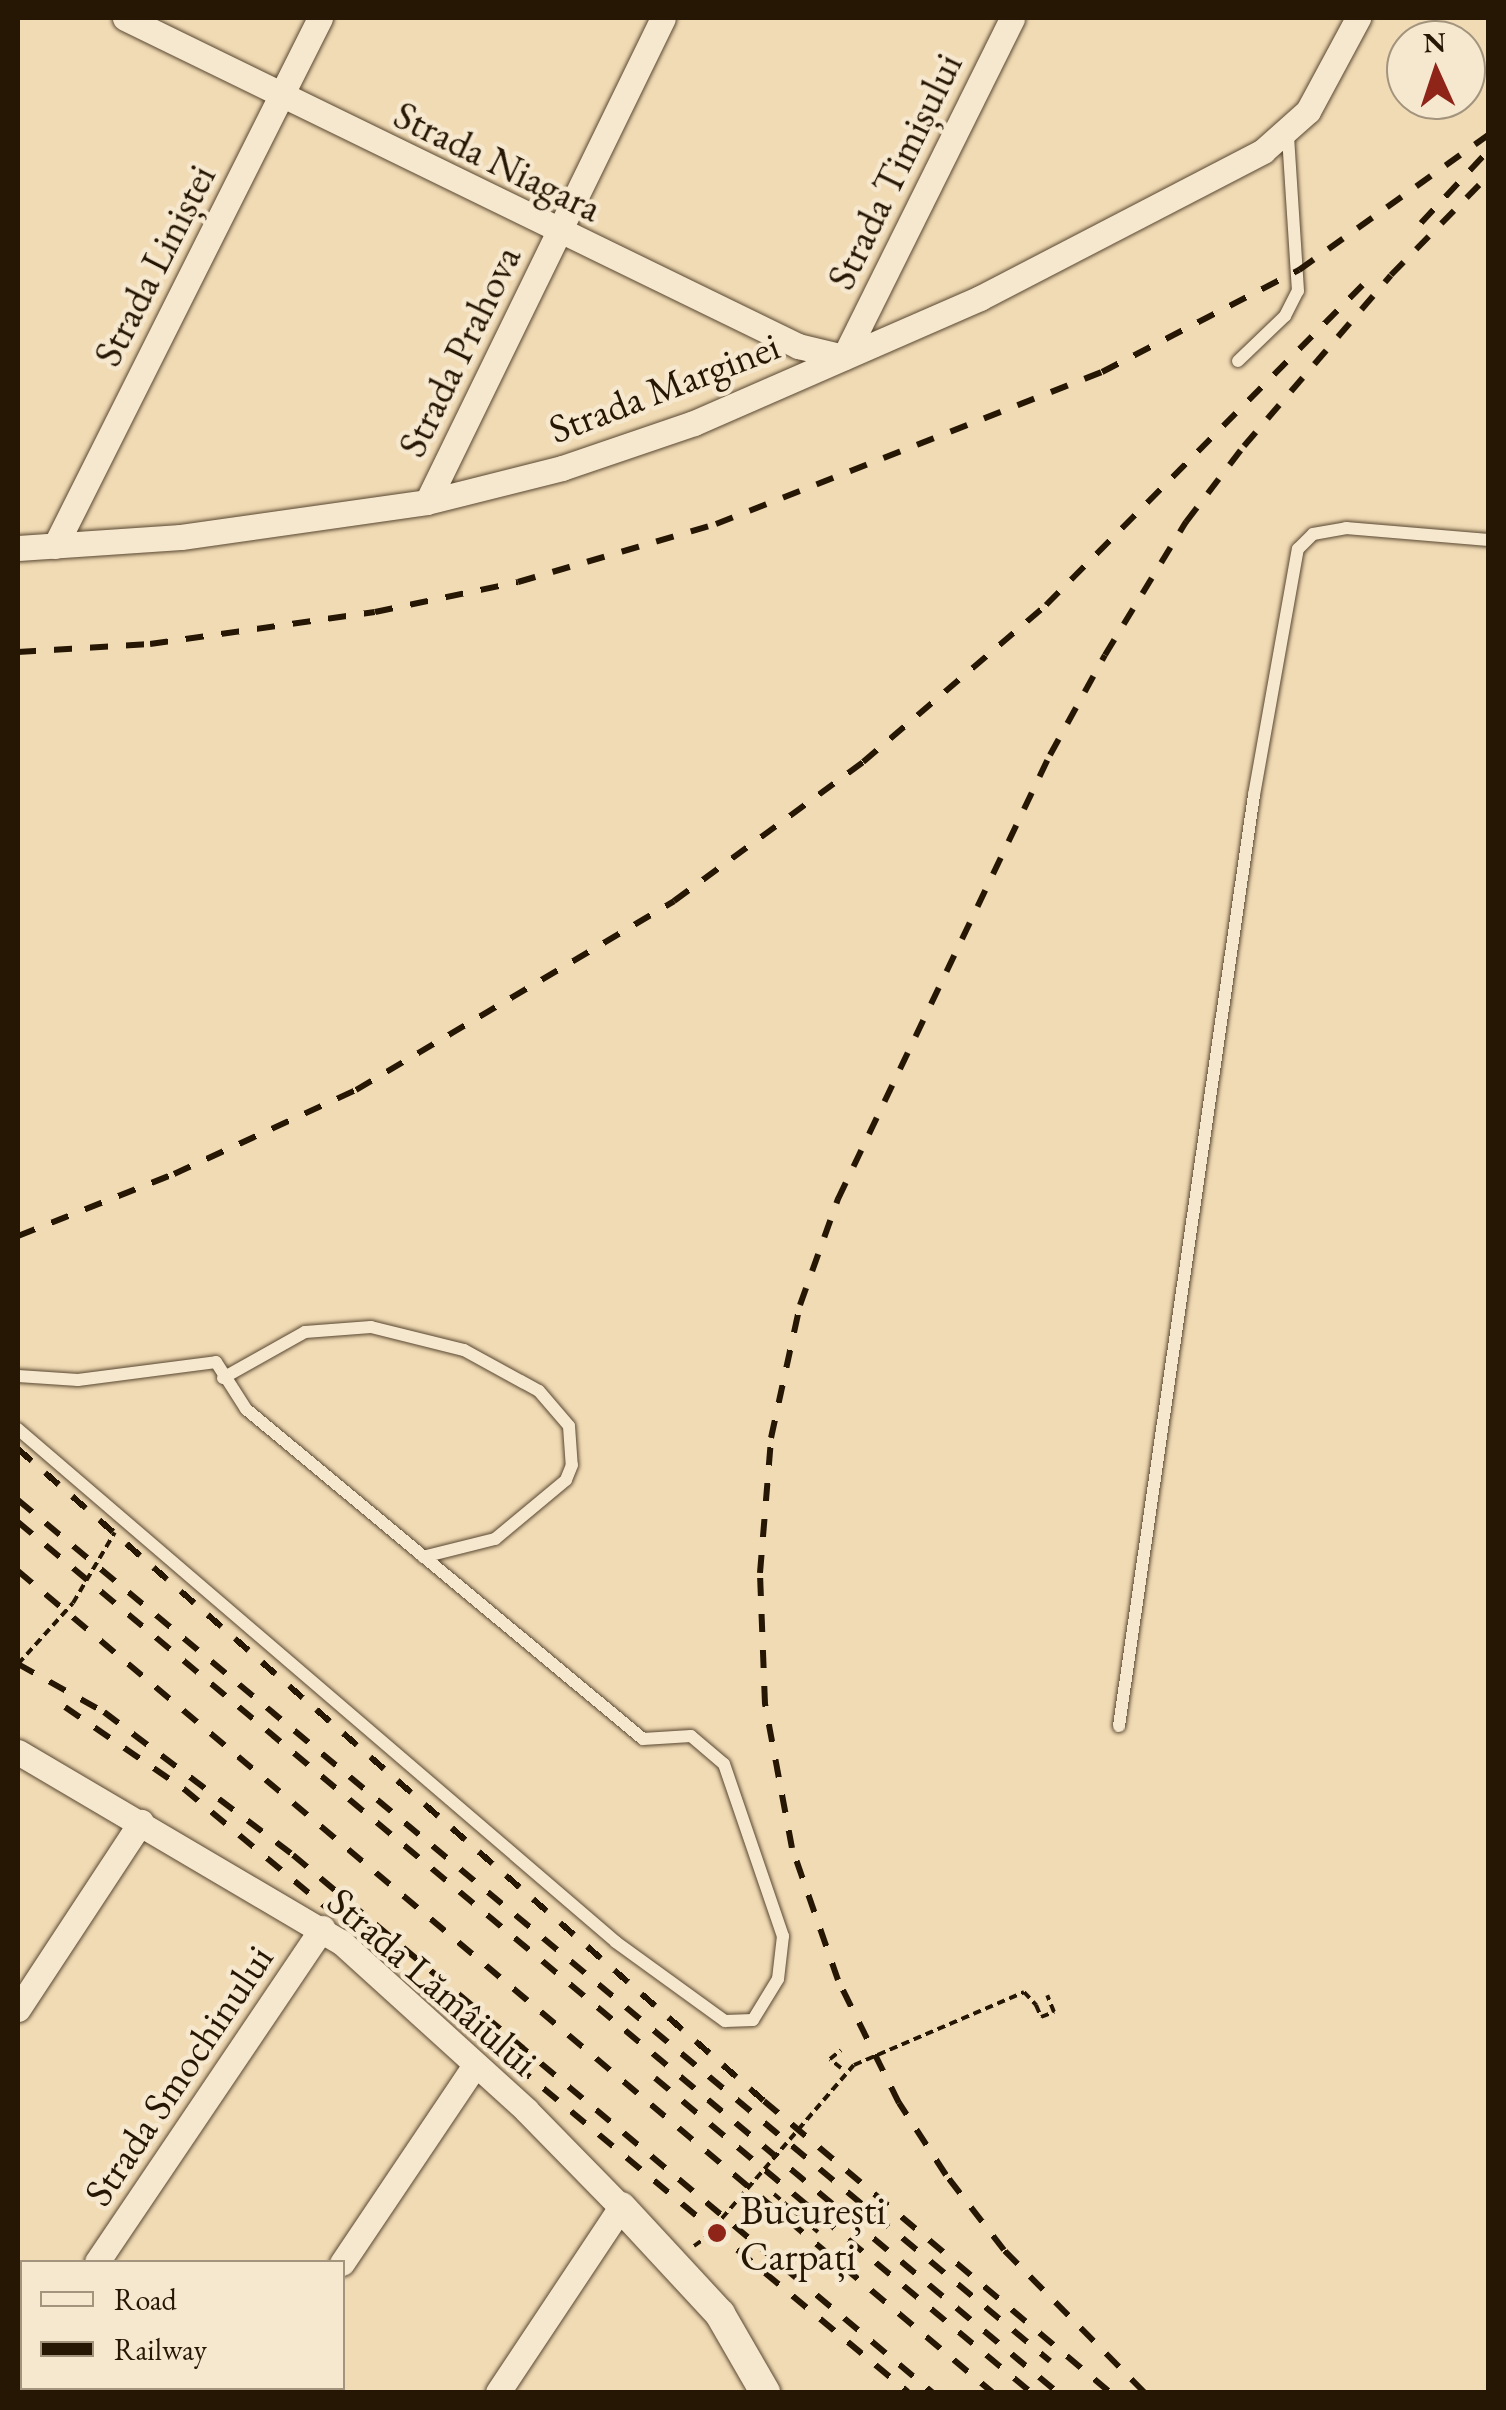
<!DOCTYPE html>
<meta charset="utf-8">
<style>
body{margin:0}
#map{position:relative;width:1506px;height:2410px;overflow:hidden;background:#f1dbb5;font-family:"EB Garamond",serif}
div>[style]{position:absolute}
.path>*{height:4px;margin-top:-2px;transform-origin:0;background:repeating-linear-gradient(90deg,#261604 0 8px,transparent 0 13px)}
.roads{filter:drop-shadow(0 0 2px #594730) drop-shadow(0 0 2px #594730)}
.service>*{height:12px;margin:-6px;padding:0 6px;transform-origin:6px;border-radius:6px;background:#f6e8cf}
.minor>*{height:25px;margin:-12.5px;padding:0 12.5px;transform-origin:12.5px;border-radius:12.5px;background:#f6e8cf}
.tertiary>*{height:30px;margin:-15px;padding:0 15px;transform-origin:15px;border-radius:15px;background:#f6e8cf}
.rail>*{height:6px;margin-top:-3px;transform-origin:0;background:repeating-linear-gradient(90deg,#261604 0 18px,transparent 0 36px)}
.path-bridge>*{height:4px;margin-top:-2px;transform-origin:0;background:repeating-linear-gradient(90deg,#261604 0 8px,transparent 0 13px)}
.dots>*{width:28px;height:28px;translate:-50% -50%;box-sizing:border-box;border:5px solid #f6e8cf;border-radius:50%}
span{translate:-50% -50%;white-space:nowrap;text-align:center;line-height:1.15;-webkit-text-stroke:9px #f6e8cf;paint-order:stroke}
.street-label{font-size:40px;color:#261604}
.poi-label{font-size:40px;color:#261604}
.left{translate:0 -50%;text-align:left}
.frame{position:absolute;inset:0;border:20px solid #261604;pointer-events:none}
.legend{position:absolute;left:20px;top:2260px;width:325px;height:130px;box-sizing:border-box;background:#f6e8cf;border:2px solid #a3947e;margin:0;padding:12px 18px;list-style:none;font-size:30px;color:#261604}
.legend li{display:flex;align-items:center;gap:20px;height:50px}
.legend b{width:50px;border:2px solid #a3947e}
.north{position:absolute;left:1386px;top:20px;width:100px;height:100px;box-sizing:border-box;background:#f6e8cf;border:2px solid #a3947e;border-radius:50%;rotate:357deg;font-size:28px;font-weight:700;line-height:40px;text-align:center;color:#261604}
.north::after{content:'';display:block;margin:auto;width:35px;height:45px;background:#8f2418;clip-path:polygon(50% 0,100% 100%,50% 72%,0 100%)}
</style>
<div id="map">
<div class="path">
<div style="left:18px;top:1664px;width:82px;rotate:-48deg"></div>
<div style="left:73px;top:1603px;width:82px;rotate:-59.4deg"></div>
<div style="left:1036px;top:2005px;width:13px;rotate:67deg"></div>
<div style="left:1041px;top:2017px;width:14px;rotate:-21deg"></div>
<div style="left:1054px;top:2012px;width:18px;rotate:-112deg"></div>
<div style="left:841px;top:2068px;width:14px;rotate:-141deg"></div>
<div style="left:830px;top:2059px;width:14px;rotate:-39deg"></div>
<div style="left:774px;top:2194px;width:58px;rotate:40.8deg"></div>
<div style="left:694px;top:2246px;width:14px;rotate:-36deg"></div>
</div>
<div class="roads">
<div class="service">
<div style="left:1238px;top:361px;width:65px;rotate:-43.8deg"></div>
<div style="left:1285px;top:316px;width:28px;rotate:-63deg"></div>
<div style="left:1298px;top:291px;width:155px;rotate:-93.7deg"></div>
<div style="left:18px;top:1376px;width:60px;rotate:3.8deg"></div>
<div style="left:78px;top:1380px;width:139px;rotate:-7.4deg"></div>
<div style="left:216px;top:1362px;width:56px;rotate:57.4deg"></div>
<div style="left:246px;top:1409px;width:516px;rotate:39.73deg"></div>
<div style="left:643px;top:1739px;width:48px;rotate:-3.6deg"></div>
<div style="left:691px;top:1736px;width:43px;rotate:40.3deg"></div>
<div style="left:724px;top:1764px;width:182px;rotate:71.1deg"></div>
<div style="left:783px;top:1936px;width:43px;rotate:96.6deg"></div>
<div style="left:778px;top:1979px;width:48px;rotate:121.4deg"></div>
<div style="left:753px;top:2020px;width:28px;rotate:178deg"></div>
<div style="left:725px;top:2021px;width:135px;rotate:-144.1deg"></div>
<div style="left:616px;top:1942px;width:788px;rotate:-139.38deg"></div>
<div style="left:223px;top:1378px;width:94px;rotate:-29.3deg"></div>
<div style="left:305px;top:1332px;width:66px;rotate:-4.3deg"></div>
<div style="left:371px;top:1327px;width:96px;rotate:13.9deg"></div>
<div style="left:464px;top:1350px;width:85px;rotate:28.7deg"></div>
<div style="left:539px;top:1391px;width:46px;rotate:49.4deg"></div>
<div style="left:569px;top:1426px;width:39px;rotate:86deg"></div>
<div style="left:572px;top:1465px;width:16px;rotate:112deg"></div>
<div style="left:566px;top:1480px;width:92px;rotate:140.3deg"></div>
<div style="left:495px;top:1539px;width:74px;rotate:166deg"></div>
<div style="left:1119px;top:1726px;width:941px;rotate:-81.75deg"></div>
<div style="left:1254px;top:795px;width:250px;rotate:-79.9deg"></div>
<div style="left:1298px;top:549px;width:21px;rotate:-45deg"></div>
<div style="left:1313px;top:534px;width:34px;rotate:-10deg"></div>
<div style="left:1346px;top:528px;width:143px;rotate:4.8deg"></div>
</div>
<div class="minor">
<div style="left:125px;top:18px;width:749px;rotate:25.98deg"></div>
<div style="left:798px;top:346px;width:47px;rotate:13.4deg"></div>
<div style="left:844px;top:357px;width:378px;rotate:-63.6deg"></div>
<div style="left:427px;top:502px;width:538px;rotate:-64.01deg"></div>
<div style="left:55px;top:546px;width:591px;rotate:-63.35deg"></div>
<div style="left:18px;top:548px;width:163px;rotate:-3.9deg"></div>
<div style="left:181px;top:537px;width:248px;rotate:-8.1deg"></div>
<div style="left:427px;top:502px;width:139px;rotate:-14.1deg"></div>
<div style="left:562px;top:468px;width:139px;rotate:-18.8deg"></div>
<div style="left:694px;top:423px;width:312px;rotate:-23.6deg"></div>
<div style="left:980px;top:298px;width:319px;rotate:-27.4deg"></div>
<div style="left:1263px;top:151px;width:60px;rotate:-41.6deg"></div>
<div style="left:1308px;top:111px;width:106px;rotate:-61.7deg"></div>
<div style="left:18px;top:1752px;width:375px;rotate:30.5deg"></div>
<div style="left:341px;top:1942px;width:250px;rotate:42.2deg"></div>
<div style="left:526px;top:2110px;width:136px;rotate:45.6deg"></div>
<div style="left:621px;top:2207px;width:222px;rotate:123.6deg"></div>
<div style="left:18px;top:2009px;width:224px;rotate:-56.7deg"></div>
<div style="left:97px;top:2262px;width:403px;rotate:-56deg"></div>
<div style="left:342px;top:2263px;width:239px;rotate:-56.1deg"></div>
<div style="left:18px;top:2380px;width:8px;rotate:-60deg"></div>
<div style="left:255px;top:2392px;width:6px;rotate:-45deg"></div>
</div>
<div class="tertiary">
<div style="left:621px;top:2207px;width:146px;rotate:47.2deg"></div>
<div style="left:720px;top:2314px;width:90px;rotate:60deg"></div>
</div>
</div>
<div class="rail">
<div style="left:1421px;top:223px;width:98px;rotate:-47.1deg"></div>
<div style="left:18px;top:652px;width:132px;rotate:-3.5deg"></div>
<div style="left:150px;top:644px;width:227px;rotate:-8.1deg"></div>
<div style="left:375px;top:612px;width:146px;rotate:-11.8deg"></div>
<div style="left:518px;top:582px;width:206px;rotate:-16.3deg"></div>
<div style="left:716px;top:524px;width:415px;rotate:-21.5deg"></div>
<div style="left:1102px;top:372px;width:222px;rotate:-27.4deg"></div>
<div style="left:1299px;top:270px;width:232px;rotate:-35.5deg"></div>
<div style="left:18px;top:1236px;width:168px;rotate:-21.7deg"></div>
<div style="left:174px;top:1174px;width:200px;rotate:-24.8deg"></div>
<div style="left:356px;top:1090px;width:370px;rotate:-30.7deg"></div>
<div style="left:674px;top:901px;width:235px;rotate:-36.3deg"></div>
<div style="left:863px;top:762px;width:241px;rotate:-40.6deg"></div>
<div style="left:1046px;top:605px;width:450px;rotate:-45.3deg"></div>
<div style="left:18px;top:1449px;width:991px;rotate:41.15deg"></div>
<div style="left:764px;top:2101px;width:452px;rotate:40.1deg"></div>
<div style="left:18px;top:1500px;width:1344px;rotate:39.84deg"></div>
<div style="left:18px;top:1522px;width:1355px;rotate:39.94deg"></div>
<div style="left:18px;top:1571px;width:1274px;rotate:40.13deg"></div>
<div style="left:18px;top:1664px;width:98px;rotate:29.2deg"></div>
<div style="left:104px;top:1712px;width:237px;rotate:37.1deg"></div>
<div style="left:293px;top:1855px;width:835px;rotate:40.04deg"></div>
<div style="left:65px;top:1707px;width:145px;rotate:34.6deg"></div>
<div style="left:184px;top:1789px;width:942px;rotate:39.79deg"></div>
<div style="left:655px;top:2078px;width:490px;rotate:39.9deg"></div>
<div style="left:1144px;top:2392px;width:199px;rotate:-134.6deg"></div>
<div style="left:1004px;top:2250px;width:95px;rotate:-127.7deg"></div>
<div style="left:946px;top:2175px;width:86px;rotate:-123.1deg"></div>
<div style="left:899px;top:2103px;width:137px;rotate:-116.4deg"></div>
<div style="left:838px;top:1980px;width:140px;rotate:-109.2deg"></div>
<div style="left:792px;top:1848px;width:147px;rotate:-100.6deg"></div>
<div style="left:765px;top:1704px;width:131px;rotate:-92.2deg"></div>
<div style="left:760px;top:1573px;width:135px;rotate:-85.3deg"></div>
<div style="left:771px;top:1438px;width:136px;rotate:-77.7deg"></div>
<div style="left:800px;top:1305px;width:113px;rotate:-70.3deg"></div>
<div style="left:838px;top:1199px;width:492px;rotate:-64.5deg"></div>
<div style="left:1050px;top:755px;width:114px;rotate:-61.2deg"></div>
<div style="left:1105px;top:655px;width:156px;rotate:-58.7deg"></div>
<div style="left:1186px;top:522px;width:96px;rotate:-52.7deg"></div>
<div style="left:1244px;top:446px;width:225px;rotate:-49.3deg"></div>
<div style="left:1391px;top:275px;width:139px;rotate:-45.6deg"></div>
</div>
<div class="path-bridge">
<div style="left:705px;top:2238px;width:228px;rotate:-49.3deg"></div>
<div style="left:854px;top:2065px;width:185px;rotate:-23.2deg"></div>
<div style="left:1024px;top:1992px;width:18px;rotate:47deg"></div>
</div>
<div class="dots">
<div style="left:717px;top:2233px;background:#8f2418"></div>
</div>
<div class="street-label">
<span style="left:498px;top:161px;rotate:26deg">Strada Niagara</span>
<span style="left:894px;top:171px;rotate:-64deg">Strada Timișului</span>
<span style="left:154px;top:265px;rotate:-63deg">Strada Liniștei</span>
<span style="left:459px;top:351px;rotate:-64deg">Strada Prahova</span>
<span style="left:664px;top:387px;rotate:-21deg">Strada Marginei</span>
<span style="left:433px;top:1981px;rotate:41deg">Strada Lămâiului</span>
<span style="left:178px;top:2075px;rotate:-56deg">Strada Smochinului</span>
</div>
<div class="poi-label">
<span class="left" style="left:740px;top:2233px">București<br>Carpați</span>
</div>
<div class="frame"></div>
<ul class="legend">
<li><b style="height:12px;background:#f6e8cf"></b>Road</li>
<li><b style="height:12px;background:#261604"></b>Railway</li>
</ul>
<div class="north">N</div>
</div>
